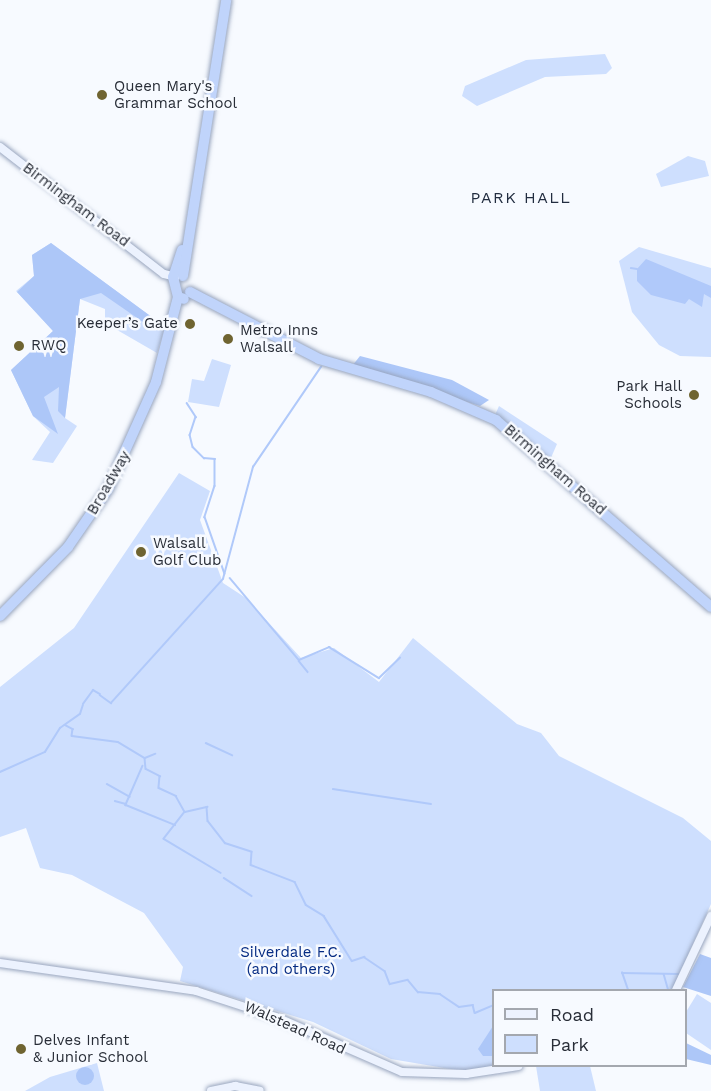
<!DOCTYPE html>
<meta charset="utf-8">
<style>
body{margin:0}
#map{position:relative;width:711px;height:1091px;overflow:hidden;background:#f7faff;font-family:"Work Sans",sans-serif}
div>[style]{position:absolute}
.green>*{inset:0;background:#cedffe}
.forest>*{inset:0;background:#adc7f8}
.round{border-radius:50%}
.water>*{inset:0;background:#b0c9fa}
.stream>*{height:1.5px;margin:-0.75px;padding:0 0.75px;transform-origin:0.75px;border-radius:0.75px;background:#b0c9fa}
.roads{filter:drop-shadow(0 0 2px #99a6bf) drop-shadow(0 0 2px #99a6bf)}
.secondary>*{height:8px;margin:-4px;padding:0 4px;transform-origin:4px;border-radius:4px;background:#ecf2fe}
.highway>*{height:10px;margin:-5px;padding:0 5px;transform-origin:5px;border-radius:5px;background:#c0d4fb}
.dots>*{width:16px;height:16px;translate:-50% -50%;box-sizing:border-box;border:3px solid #f7faff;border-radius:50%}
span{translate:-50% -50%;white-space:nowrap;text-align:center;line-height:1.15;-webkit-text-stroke:5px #f7faff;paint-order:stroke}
.poi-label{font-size:15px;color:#282d37}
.left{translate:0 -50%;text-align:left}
.right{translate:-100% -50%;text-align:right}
.street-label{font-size:15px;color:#282d37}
.park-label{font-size:15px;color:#052b83}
.neighbourhood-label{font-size:16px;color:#222d40;letter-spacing:1.5px}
.legend{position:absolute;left:492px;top:989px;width:195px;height:78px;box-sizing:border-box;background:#f7faff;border:2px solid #a4a8af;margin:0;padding:8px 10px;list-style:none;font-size:18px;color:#282d37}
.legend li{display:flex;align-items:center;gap:12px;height:30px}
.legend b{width:30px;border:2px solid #a4a8af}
</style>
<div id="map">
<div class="green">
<div style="clip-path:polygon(605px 54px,612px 68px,606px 74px,545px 77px,477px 106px,462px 96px,465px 86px,526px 60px)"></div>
<div style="clip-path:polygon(688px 156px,705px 161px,709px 176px,661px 187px,656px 174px)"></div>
<div style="clip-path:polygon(51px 243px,165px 327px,157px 353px,105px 323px,105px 309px,80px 299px,65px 418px,77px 426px,53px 463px,32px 460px,50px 432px,33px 416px,11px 370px,53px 331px,16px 291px,34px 276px,32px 255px)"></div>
<div style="clip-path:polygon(639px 247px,711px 268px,711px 357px,680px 356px,659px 345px,632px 312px,619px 261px)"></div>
<div style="clip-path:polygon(212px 359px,231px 365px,219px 407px,188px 402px,192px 379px,204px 381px)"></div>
<div style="clip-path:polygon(499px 406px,557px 444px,550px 460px,495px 415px)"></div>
<div style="clip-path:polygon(179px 473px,210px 491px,200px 520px,223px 583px,246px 598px,301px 658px,334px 648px,379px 682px,413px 638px,517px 724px,541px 733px,559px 756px,683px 818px,711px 841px,711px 904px,672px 990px,494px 990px,495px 1066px,468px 1072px,391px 1059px,313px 1022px,180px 981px,183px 967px,144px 913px,72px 875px,40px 868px,26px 828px,0 837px,0 687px,74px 628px)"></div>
<div style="clip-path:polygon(697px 994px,711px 1003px,711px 1050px,686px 1033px,686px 1012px)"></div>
<div style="clip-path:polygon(97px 1063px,104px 1091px,25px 1091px,50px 1077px)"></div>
<div style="clip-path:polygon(536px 1066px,590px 1066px,596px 1091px,540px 1091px)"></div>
</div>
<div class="forest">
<div style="clip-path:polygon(51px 243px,160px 323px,156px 328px,143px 322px,101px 293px,80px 299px,65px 418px,58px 411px,59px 387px,44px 397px,58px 434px,33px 416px,11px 370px,53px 331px,17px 292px,34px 276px,32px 255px)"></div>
<div style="clip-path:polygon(360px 356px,452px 380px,489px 400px,480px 406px,352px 366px)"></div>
<div style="clip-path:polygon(700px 954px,711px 958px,711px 996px,683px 987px)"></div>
<div style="clip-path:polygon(493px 1026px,493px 1056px,483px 1056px,478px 1049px)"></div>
<div style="clip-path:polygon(686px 1043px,711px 1055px,711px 1065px,686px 1059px)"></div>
<div class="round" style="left:76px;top:1067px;width:18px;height:18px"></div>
</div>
<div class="water">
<div style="clip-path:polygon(646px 259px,711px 286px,711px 298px,704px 294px,702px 307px,689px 299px,685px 304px,651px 295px,637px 281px,637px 269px)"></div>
</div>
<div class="stream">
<div style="left:631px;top:268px;width:6px;rotate:9deg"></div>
<div style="left:187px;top:403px;width:17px;rotate:57deg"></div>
<div style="left:196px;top:417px;width:19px;rotate:108deg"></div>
<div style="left:190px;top:435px;width:12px;rotate:76deg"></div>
<div style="left:193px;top:447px;width:16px;rotate:45deg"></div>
<div style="left:204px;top:458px;width:11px;rotate:5deg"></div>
<div style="left:215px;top:459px;width:27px;rotate:90deg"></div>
<div style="left:215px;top:486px;width:33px;rotate:108deg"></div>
<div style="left:205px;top:517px;width:60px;rotate:70.7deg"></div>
<div style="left:230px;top:578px;width:107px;rotate:49.9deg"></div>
<div style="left:299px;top:660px;width:33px;rotate:-23deg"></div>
<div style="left:329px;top:647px;width:59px;rotate:31.8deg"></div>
<div style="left:379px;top:678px;width:29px;rotate:-44deg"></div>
<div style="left:299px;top:661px;width:14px;rotate:51deg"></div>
<div style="left:100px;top:695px;width:14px;rotate:36deg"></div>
<div style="left:111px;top:703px;width:167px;rotate:-47.9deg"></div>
<div style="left:223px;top:579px;width:116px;rotate:-75deg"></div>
<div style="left:253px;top:467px;width:121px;rotate:-55.8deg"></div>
<div style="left:83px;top:704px;width:17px;rotate:-54deg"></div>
<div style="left:93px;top:690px;width:8px;rotate:30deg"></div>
<div style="left:65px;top:725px;width:9px;rotate:27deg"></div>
<div style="left:73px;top:729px;width:7px;rotate:98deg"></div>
<div style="left:72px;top:736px;width:46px;rotate:7.4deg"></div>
<div style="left:118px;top:742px;width:31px;rotate:31deg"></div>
<div style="left:145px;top:758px;width:11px;rotate:85deg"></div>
<div style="left:146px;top:769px;width:16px;rotate:27deg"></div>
<div style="left:160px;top:776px;width:12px;rotate:95deg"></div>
<div style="left:159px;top:788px;width:19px;rotate:25deg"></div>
<div style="left:176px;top:796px;width:18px;rotate:61deg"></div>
<div style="left:185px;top:812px;width:23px;rotate:-13deg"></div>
<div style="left:207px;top:807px;width:14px;rotate:86deg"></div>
<div style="left:208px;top:821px;width:28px;rotate:52deg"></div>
<div style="left:225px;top:843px;width:28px;rotate:18deg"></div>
<div style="left:252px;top:852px;width:13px;rotate:94deg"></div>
<div style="left:251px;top:865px;width:47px;rotate:21.1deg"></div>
<div style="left:295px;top:882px;width:25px;rotate:64deg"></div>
<div style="left:306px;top:905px;width:21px;rotate:31deg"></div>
<div style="left:324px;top:916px;width:53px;rotate:58.1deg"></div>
<div style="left:352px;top:961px;width:13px;rotate:-18deg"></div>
<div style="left:364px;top:957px;width:25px;rotate:34deg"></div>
<div style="left:385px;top:971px;width:14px;rotate:69deg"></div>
<div style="left:390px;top:984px;width:18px;rotate:-13deg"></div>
<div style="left:408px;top:980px;width:16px;rotate:50deg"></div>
<div style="left:418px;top:992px;width:22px;rotate:5deg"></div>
<div style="left:440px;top:994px;width:23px;rotate:34deg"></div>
<div style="left:459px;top:1007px;width:14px;rotate:-8deg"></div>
<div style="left:473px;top:1005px;width:8px;rotate:76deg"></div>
<div style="left:475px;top:1013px;width:21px;rotate:-23deg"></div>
<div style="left:206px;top:743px;width:29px;rotate:25deg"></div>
<div style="left:145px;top:758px;width:11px;rotate:-22deg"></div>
<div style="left:143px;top:766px;width:43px;rotate:113.6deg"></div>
<div style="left:126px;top:805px;width:53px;rotate:22.2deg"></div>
<div style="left:0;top:772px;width:49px;rotate:-24deg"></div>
<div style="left:45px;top:752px;width:28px;rotate:-58deg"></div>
<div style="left:60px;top:728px;width:24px;rotate:-35deg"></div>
<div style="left:80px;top:714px;width:9px;rotate:-72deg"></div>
<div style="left:107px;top:784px;width:26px;rotate:29deg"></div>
<div style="left:333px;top:789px;width:99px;rotate:8.7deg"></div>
<div style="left:115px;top:801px;width:11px;rotate:15deg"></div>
<div style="left:185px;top:812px;width:34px;rotate:128deg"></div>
<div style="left:164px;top:839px;width:66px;rotate:30.8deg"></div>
<div style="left:224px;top:878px;width:33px;rotate:33deg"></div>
<div style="left:664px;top:974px;width:15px;rotate:74deg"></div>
<div style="left:571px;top:990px;width:14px"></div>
<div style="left:628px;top:990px;width:18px;rotate:-109deg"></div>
<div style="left:622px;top:973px;width:57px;rotate:1deg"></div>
</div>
<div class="roads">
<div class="secondary">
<div style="left:0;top:147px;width:207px;rotate:37.8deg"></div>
<div style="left:164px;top:274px;width:12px;rotate:14deg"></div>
<div style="left:0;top:963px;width:198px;rotate:8.1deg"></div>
<div style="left:196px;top:991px;width:84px;rotate:18deg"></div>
<div style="left:276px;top:1017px;width:137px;rotate:23.6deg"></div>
<div style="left:402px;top:1072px;width:64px;rotate:1.8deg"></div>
<div style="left:466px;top:1074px;width:53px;rotate:-8.7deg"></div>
<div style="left:676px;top:990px;width:82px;rotate:-64.7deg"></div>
<div style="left:211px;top:1091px;width:25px;rotate:-12deg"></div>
<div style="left:235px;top:1086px;width:25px;rotate:11deg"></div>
</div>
<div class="highway">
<div style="left:182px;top:250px;width:28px;rotate:108deg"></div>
<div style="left:173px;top:277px;width:21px;rotate:76deg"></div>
<div style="left:178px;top:297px;width:6px;rotate:18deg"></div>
<div style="left:183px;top:276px;width:279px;rotate:-81.1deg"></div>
<div style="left:190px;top:292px;width:145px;rotate:27.4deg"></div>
<div style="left:319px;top:359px;width:117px;rotate:16.4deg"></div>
<div style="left:431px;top:392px;width:71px;rotate:23.3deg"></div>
<div style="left:496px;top:420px;width:285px;rotate:41deg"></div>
<div style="left:0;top:616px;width:97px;rotate:-45.4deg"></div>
<div style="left:68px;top:547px;width:70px;rotate:-55.4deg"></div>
<div style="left:108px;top:489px;width:117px;rotate:-65.8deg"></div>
<div style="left:156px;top:382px;width:88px;rotate:-75.5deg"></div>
</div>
</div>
<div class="dots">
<div style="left:102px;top:95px;background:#6f6431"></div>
<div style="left:190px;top:324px;background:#6f6431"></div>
<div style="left:228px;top:339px;background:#6f6431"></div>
<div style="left:19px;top:346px;background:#6f6431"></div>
<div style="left:694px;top:395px;background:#6f6431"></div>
<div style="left:141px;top:552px;background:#6f6431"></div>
<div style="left:21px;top:1049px;background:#6f6431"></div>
</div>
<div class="poi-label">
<span class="left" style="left:114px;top:95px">Queen Mary's<br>Grammar School</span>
<span class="right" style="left:178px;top:324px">Keeper’s Gate</span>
<span class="left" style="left:240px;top:339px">Metro Inns<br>Walsall</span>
<span class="left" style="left:31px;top:346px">RWQ</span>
<span class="right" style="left:682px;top:395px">Park Hall<br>Schools</span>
<span class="left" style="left:153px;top:552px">Walsall<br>Golf Club</span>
<span class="left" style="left:33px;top:1049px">Delves Infant<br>&amp; Junior School</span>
</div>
<div class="street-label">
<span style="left:76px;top:205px;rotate:37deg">Birmingham Road</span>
<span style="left:555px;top:470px;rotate:41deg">Birmingham Road</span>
<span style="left:109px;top:483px;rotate:-60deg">Broadway</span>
<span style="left:295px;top:1028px;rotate:24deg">Walstead Road</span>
</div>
<div class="park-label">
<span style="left:291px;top:961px">Silverdale F.C.<br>(and others)</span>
</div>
<div class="neighbourhood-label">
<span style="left:521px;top:198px">PARK HALL</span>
</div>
<ul class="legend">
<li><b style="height:8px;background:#ecf2fe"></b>Road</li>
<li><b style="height:16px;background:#cedffe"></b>Park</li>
</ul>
</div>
